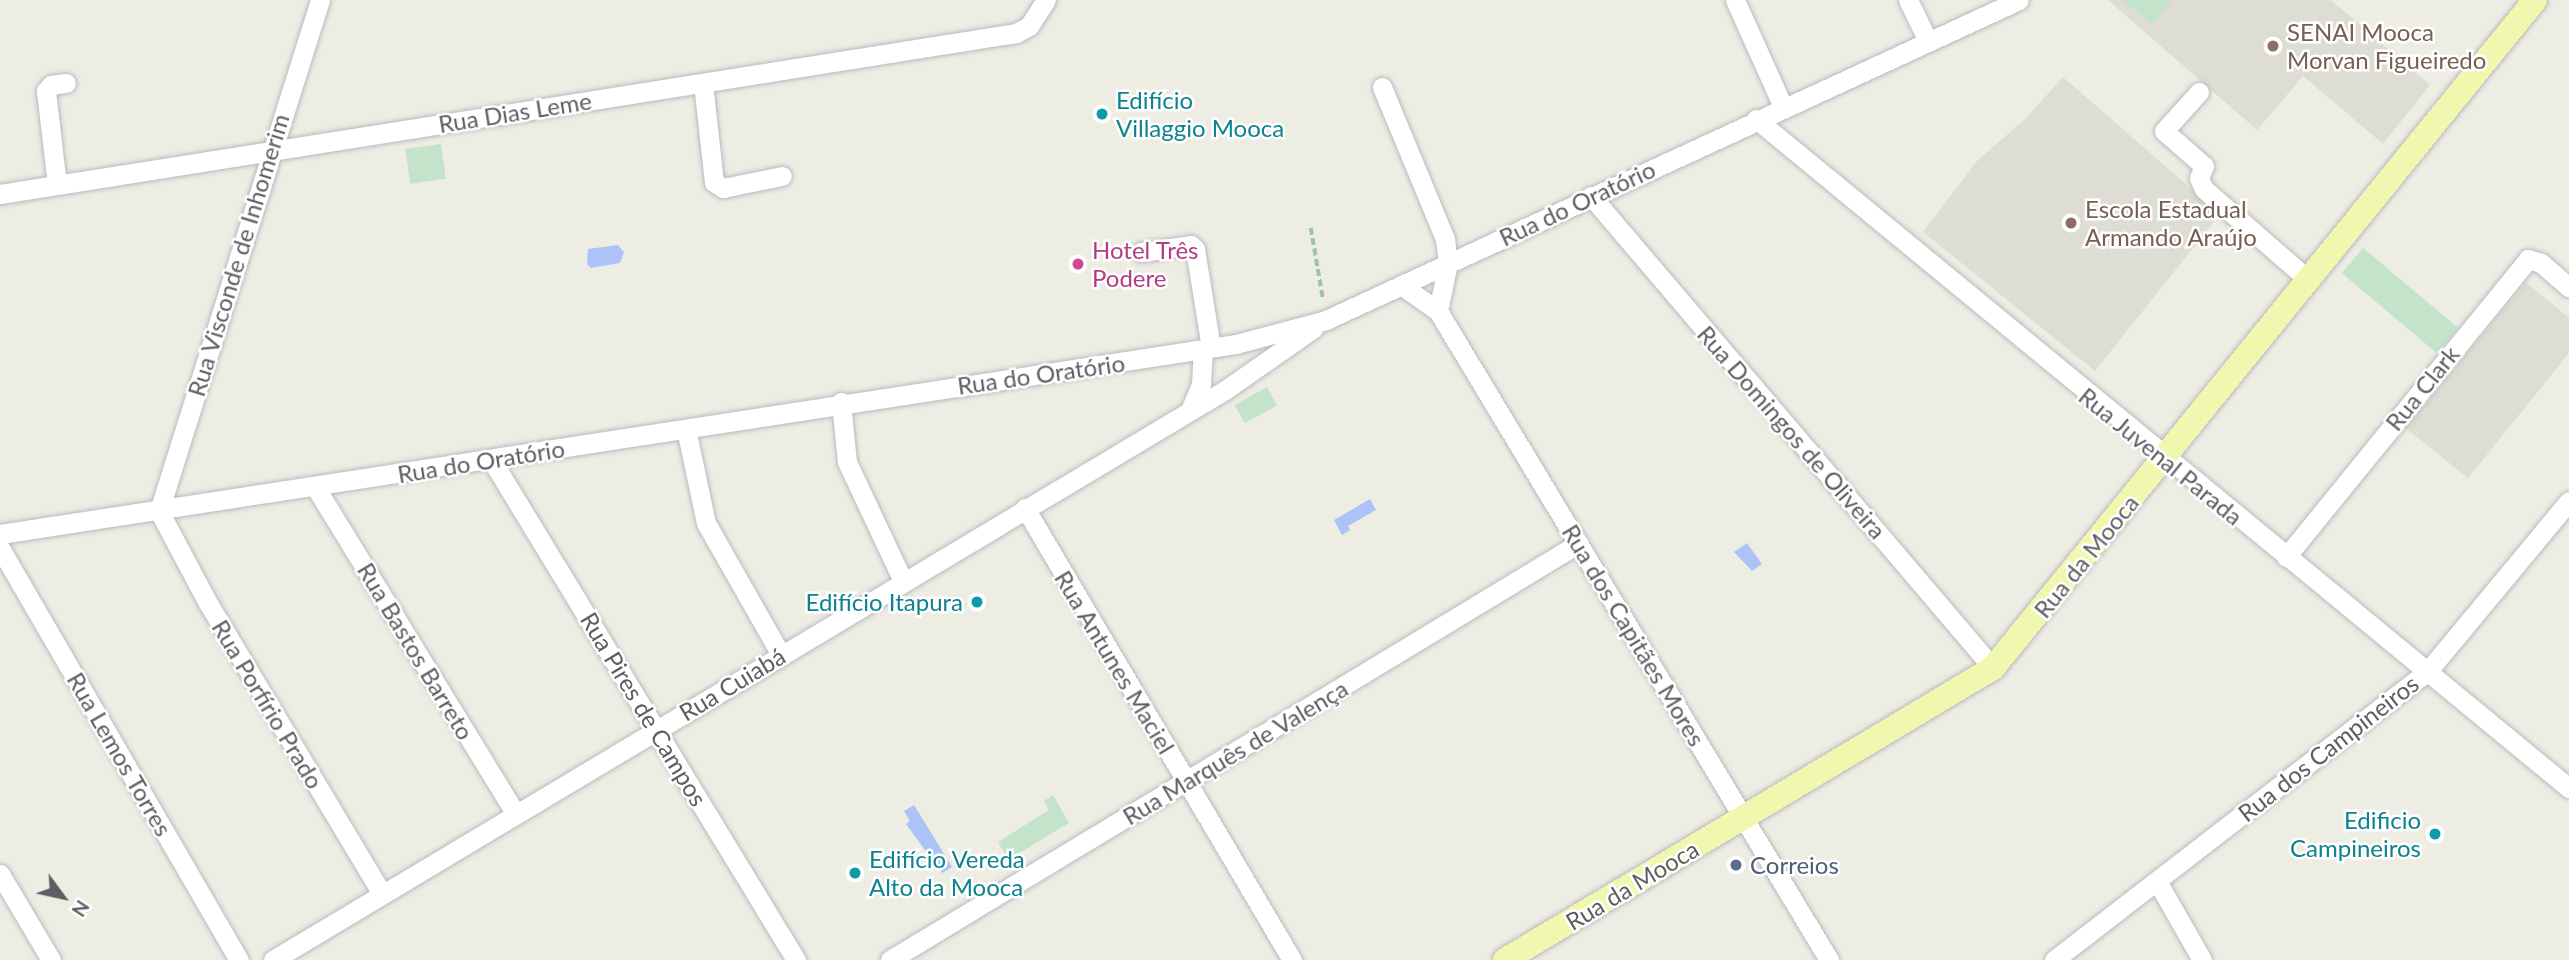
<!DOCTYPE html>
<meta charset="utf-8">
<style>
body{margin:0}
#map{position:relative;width:2569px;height:960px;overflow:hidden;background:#edede4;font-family:Lato,sans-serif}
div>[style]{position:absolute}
.education>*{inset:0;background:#ddddd3}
.green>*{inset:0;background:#c3e3cb;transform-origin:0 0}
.water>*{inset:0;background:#abc3f7}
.path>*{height:3.5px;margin-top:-1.75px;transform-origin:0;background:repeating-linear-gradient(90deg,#9cc3b0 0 7px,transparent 0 10.5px)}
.roads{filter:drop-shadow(0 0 2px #b9babf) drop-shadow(0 0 2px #b9babf)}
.minor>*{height:19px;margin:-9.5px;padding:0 9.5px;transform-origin:9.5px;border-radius:9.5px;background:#fff}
.major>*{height:24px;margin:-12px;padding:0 12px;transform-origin:12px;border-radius:12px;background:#f2f7af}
.dots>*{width:19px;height:19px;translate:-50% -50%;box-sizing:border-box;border:4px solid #fff;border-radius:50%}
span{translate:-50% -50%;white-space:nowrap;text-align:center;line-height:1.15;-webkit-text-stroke:5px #fff;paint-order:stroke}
.education-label{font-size:24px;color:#785e54}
.left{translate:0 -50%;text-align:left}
.culture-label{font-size:24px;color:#0d838f}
.right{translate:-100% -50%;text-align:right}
.street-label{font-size:24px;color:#5c5e63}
.hotel-label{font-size:24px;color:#b23c85}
.service-label{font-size:24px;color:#4e5e75}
.north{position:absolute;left:28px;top:862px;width:70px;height:70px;-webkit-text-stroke:5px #fff;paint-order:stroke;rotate:123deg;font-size:19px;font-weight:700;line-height:28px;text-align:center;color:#5c5e63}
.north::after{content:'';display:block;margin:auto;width:24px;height:32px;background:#5c5e63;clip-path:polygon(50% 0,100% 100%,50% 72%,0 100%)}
</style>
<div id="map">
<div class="education">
<div style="clip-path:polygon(2108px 0,2331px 0,2430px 85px,2383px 144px,2303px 76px,2257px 130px)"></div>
<div style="clip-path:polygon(2063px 77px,2220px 214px,2095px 371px,1923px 232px,1977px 161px,2025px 119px)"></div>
<div style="clip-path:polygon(2526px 282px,2569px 318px,2569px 353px,2468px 478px,2406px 428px)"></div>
</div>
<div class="green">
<div style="clip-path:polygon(2123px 0,2172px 0,2151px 24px)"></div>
<div style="left:441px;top:144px;width:35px;height:36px;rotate:82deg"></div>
<div style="left:2363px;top:248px;width:124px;height:33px;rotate:40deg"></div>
<div style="left:1267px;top:387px;width:21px;height:37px;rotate:61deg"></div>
<div style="clip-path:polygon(1053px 795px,1069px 823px,1008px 860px,998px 842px,1049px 810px,1044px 801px)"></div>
</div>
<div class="water">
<div style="clip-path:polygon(618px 245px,624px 252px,620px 263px,591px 268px,587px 264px,588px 249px)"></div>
<div style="clip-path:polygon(1370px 499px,1376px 510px,1348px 526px,1350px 530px,1342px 535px,1334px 520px)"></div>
<div style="clip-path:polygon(1747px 543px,1762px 564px,1752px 571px,1734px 552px)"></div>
<div style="clip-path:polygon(914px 805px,952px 867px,942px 873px,906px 824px,910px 821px,904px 811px)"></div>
</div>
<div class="path">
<div style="left:1311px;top:228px;width:71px;rotate:80.3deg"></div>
</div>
<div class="roads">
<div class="minor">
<div style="left:320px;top:0;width:536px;rotate:107.49deg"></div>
<div style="left:159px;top:511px;width:104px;rotate:62deg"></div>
<div style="left:208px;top:603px;width:339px;rotate:59.1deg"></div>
<div style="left:1735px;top:0;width:117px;rotate:65.8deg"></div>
<div style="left:1908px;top:0;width:46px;rotate:64deg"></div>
<div style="left:703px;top:83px;width:100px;rotate:83.7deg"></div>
<div style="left:714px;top:182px;width:11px;rotate:34deg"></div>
<div style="left:723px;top:188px;width:60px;rotate:-11.5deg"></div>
<div style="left:1382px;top:87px;width:165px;rotate:67.5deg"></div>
<div style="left:1445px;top:239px;width:24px;rotate:83deg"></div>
<div style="left:1448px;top:263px;width:49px;rotate:101.8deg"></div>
<div style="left:2199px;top:92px;width:52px;rotate:131.9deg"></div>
<div style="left:2164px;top:131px;width:53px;rotate:41.2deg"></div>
<div style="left:2204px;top:166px;width:13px;rotate:113deg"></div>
<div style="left:2199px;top:178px;width:12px;rotate:66deg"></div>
<div style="left:2204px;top:189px;width:140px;rotate:41deg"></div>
<div style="left:1756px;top:119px;width:1053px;rotate:39.45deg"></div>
<div style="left:57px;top:185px;width:95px;rotate:-96.7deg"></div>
<div style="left:46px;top:91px;width:8px;rotate:-50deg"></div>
<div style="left:51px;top:85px;width:15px;rotate:-8deg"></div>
<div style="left:0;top:194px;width:1029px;rotate:-9deg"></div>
<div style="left:1016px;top:33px;width:15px;rotate:-28deg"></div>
<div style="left:1029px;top:26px;width:31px;rotate:-57deg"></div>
<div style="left:1591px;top:196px;width:620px;rotate:49.58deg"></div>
<div style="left:1141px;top:252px;width:50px;rotate:-8deg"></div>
<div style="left:1191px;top:245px;width:6px;rotate:45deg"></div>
<div style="left:1195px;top:249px;width:100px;rotate:80.8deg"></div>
<div style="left:1401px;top:285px;width:45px;rotate:35.1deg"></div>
<div style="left:1438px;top:311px;width:758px;rotate:58.93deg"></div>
<div style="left:841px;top:402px;width:60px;rotate:84.3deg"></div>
<div style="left:847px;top:462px;width:132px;rotate:64.8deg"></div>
<div style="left:1191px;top:408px;width:25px;rotate:-67deg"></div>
<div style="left:1201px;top:385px;width:35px;rotate:-87deg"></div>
<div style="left:686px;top:429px;width:96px;rotate:78deg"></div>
<div style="left:706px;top:523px;width:152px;rotate:60.4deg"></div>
<div style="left:491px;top:459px;width:587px;rotate:58.67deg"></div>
<div style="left:316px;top:488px;width:382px;rotate:58.5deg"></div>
<div style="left:1025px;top:508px;width:525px;rotate:59.43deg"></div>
<div style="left:0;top:534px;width:1251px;rotate:-8.74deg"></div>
<div style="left:1236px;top:344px;width:93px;rotate:-14.9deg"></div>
<div style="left:1326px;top:320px;width:763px;rotate:-24.79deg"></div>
<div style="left:0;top:548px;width:476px;rotate:59.9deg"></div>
<div style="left:2286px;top:557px;width:384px;rotate:-50.9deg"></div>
<div style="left:2528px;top:259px;width:14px;rotate:17deg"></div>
<div style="left:2541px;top:263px;width:37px;rotate:41deg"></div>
<div style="left:0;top:874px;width:100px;rotate:59.3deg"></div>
<div style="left:2157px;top:881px;width:91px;rotate:60.3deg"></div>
<div style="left:273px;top:960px;width:1110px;rotate:-30.91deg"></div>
<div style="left:1225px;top:390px;width:108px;rotate:-34.9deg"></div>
<div style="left:890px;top:960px;width:805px;rotate:-31.18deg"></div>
<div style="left:2054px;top:960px;width:471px;rotate:-37.7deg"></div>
<div style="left:2427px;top:672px;width:222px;rotate:-50.3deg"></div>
</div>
<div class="major">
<div style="left:1505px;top:960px;width:569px;rotate:-30.89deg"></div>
<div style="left:1993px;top:668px;width:860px;rotate:-50.94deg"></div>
</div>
</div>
<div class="dots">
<div style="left:2273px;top:46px;background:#8d6e63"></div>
<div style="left:1102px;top:114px;background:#0f9aa8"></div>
<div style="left:2071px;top:223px;background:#8d6e63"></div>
<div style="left:1078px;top:264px;background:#d1479c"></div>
<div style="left:977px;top:602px;background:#0f9aa8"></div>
<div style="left:2435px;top:834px;background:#0f9aa8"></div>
<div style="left:1736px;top:865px;background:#5c6f8a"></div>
<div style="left:855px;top:873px;background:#0f9aa8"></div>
</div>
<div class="education-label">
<span class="left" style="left:2287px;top:46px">SENAI Mooca<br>Morvan Figueiredo</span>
<span class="left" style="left:2085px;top:223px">Escola Estadual<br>Armando Araújo</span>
</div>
<div class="culture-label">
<span class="left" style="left:1116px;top:114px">Edifício<br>Villaggio Mooca</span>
<span class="right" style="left:963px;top:602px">Edifício Itapura</span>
<span class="right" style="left:2421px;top:834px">Edificio<br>Campineiros</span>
<span class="left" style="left:869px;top:873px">Edifício Vereda<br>Alto da Mooca</span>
</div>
<div class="street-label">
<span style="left:515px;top:112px;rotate:-9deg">Rua Dias Leme</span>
<span style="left:1577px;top:203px;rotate:-25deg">Rua do Oratório</span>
<span style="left:238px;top:255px;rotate:-73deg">Rua Visconde de Inhomerim</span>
<span style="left:1041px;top:374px;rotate:-8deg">Rua do Oratório</span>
<span style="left:2422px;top:388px;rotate:-51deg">Rua Clark</span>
<span style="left:1792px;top:432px;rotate:49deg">Rua Domingos de Oliveira</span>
<span style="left:2161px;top:456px;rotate:39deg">Rua Juvenal Parada</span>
<span style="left:481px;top:461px;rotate:-9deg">Rua do Oratório</span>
<span style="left:2086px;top:556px;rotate:-51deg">Rua da Mooca</span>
<span style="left:1634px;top:635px;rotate:59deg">Rua dos Capitães Mores</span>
<span style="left:416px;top:651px;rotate:59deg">Rua Bastos Barreto</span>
<span style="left:1115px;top:662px;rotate:59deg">Rua Antunes Maciel</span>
<span style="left:732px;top:684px;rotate:-31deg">Rua Cuiabá</span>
<span style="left:268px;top:704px;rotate:59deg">Rua Porfírio Prado</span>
<span style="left:644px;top:709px;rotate:59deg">Rua Pires de Campos</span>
<span style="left:2328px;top:748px;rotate:-38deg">Rua dos Campineiros</span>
<span style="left:1235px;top:752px;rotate:-31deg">Rua Marquês de Valença</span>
<span style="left:120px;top:754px;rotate:60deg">Rua Lemos Torres</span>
<span style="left:1632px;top:885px;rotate:-31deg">Rua da Mooca</span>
</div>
<div class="hotel-label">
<span class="left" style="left:1092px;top:264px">Hotel Três<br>Podere</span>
</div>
<div class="service-label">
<span class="left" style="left:1750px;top:865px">Correios</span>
</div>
<div class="north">N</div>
</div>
